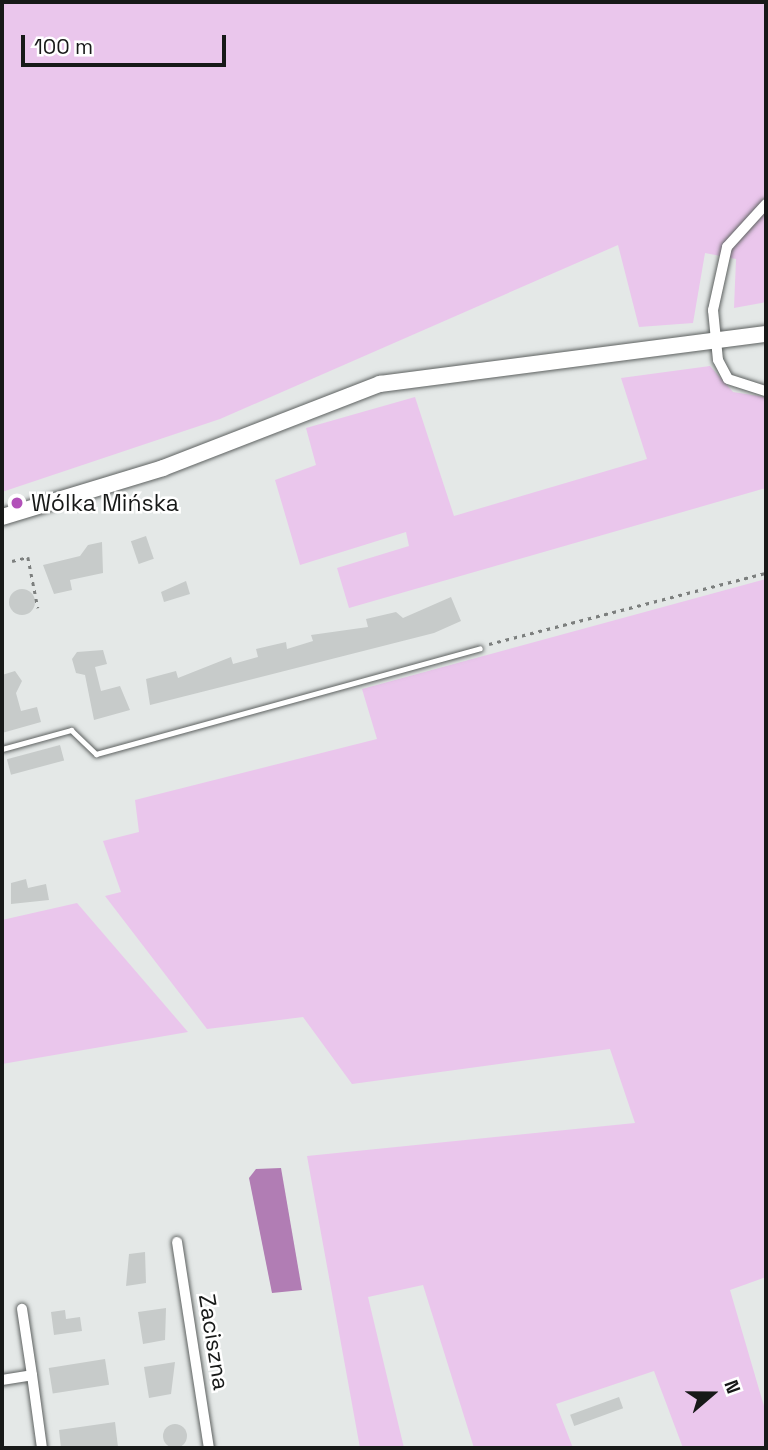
<!DOCTYPE html>
<meta charset="utf-8">
<style>
body{margin:0}
#map{position:relative;width:768px;height:1450px;overflow:hidden;background:#e4e8e7;font-family:"Space Grotesk",sans-serif}
div>[style]{position:absolute}
.green>*{inset:0;background:#eac6ec}
.water>*{inset:0;background:#b17db4}
.building>*{inset:0;background:#c7cbca;transform-origin:0 0}
.round{border-radius:50%}
.path>*{height:2.5px;margin-top:-1.25px;transform-origin:0;background:repeating-linear-gradient(90deg,#7c7f7e 0 3.5px,transparent 0 8.5px)}
.roads{filter:drop-shadow(0 0 2px #5d6160) drop-shadow(0 0 2px #5d6160)}
.lane>*{height:5px;margin:-2.5px;padding:0 2.5px;transform-origin:2.5px;border-radius:2.5px;background:#fff}
.street>*{height:10px;margin:-5px;padding:0 5px;transform-origin:5px;border-radius:5px;background:#fff}
.secondary>*{height:16px;margin:-8px;padding:0 8px;transform-origin:8px;border-radius:8px;background:#fff}
.dots>*{width:19px;height:19px;translate:-50% -50%;box-sizing:border-box;border:4px solid #fff;border-radius:50%}
span{translate:-50% -50%;white-space:nowrap;text-align:center;line-height:1.15;-webkit-text-stroke:5px #fff;paint-order:stroke}
.poi-label{font-size:23px;color:#171918}
.left{translate:0 -50%;text-align:left}
.street-label{font-size:23px;color:#171918}
.frame{position:absolute;inset:0;border:4px solid #171918;pointer-events:none}
.north{position:absolute;left:677px;top:1359px;width:70px;height:70px;-webkit-text-stroke:5px #fff;paint-order:stroke;rotate:70deg;font-size:19px;font-weight:700;line-height:28px;text-align:center;color:#171918}
.north::after{content:'';display:block;margin:auto;width:24px;height:32px;background:#171918;clip-path:polygon(50% 0,100% 100%,50% 72%,0 100%)}
.scale{position:absolute;left:21px;top:35px;width:205px;height:32px;box-sizing:border-box;border:4px solid #171918;border-top:0;padding-left:9px;font-size:21px;line-height:24px;white-space:nowrap;color:#171918;-webkit-text-stroke:5px #fff;paint-order:stroke}
</style>
<div id="map">
<div class="green">
<div style="clip-path:polygon(2px 2px,766px 2px,766px 302px,734px 308px,736px 259px,705px 253px,693px 323px,639px 327px,618px 245px,220px 419px,2px 492px)"></div>
<div style="clip-path:polygon(710px 366px,733px 392px,766px 397px,766px 488px,349px 608px,337px 568px,409px 546px,406px 532px,300px 565px,275px 480px,316px 465px,306px 428px,415px 397px,454px 516px,647px 459px,621px 378px)"></div>
<div style="clip-path:polygon(766px 579px,766px 1277px,730px 1290px,766px 1413px,766px 1448px,683px 1448px,654px 1371px,556px 1404px,573px 1448px,474px 1448px,423px 1285px,368px 1297px,404px 1448px,360px 1448px,307px 1156px,635px 1123px,610px 1049px,352px 1084px,303px 1017px,207px 1029px,105px 896px,121px 892px,103px 841px,139px 832px,135px 800px,377px 739px,362px 689px)"></div>
<div style="clip-path:polygon(77px 903px,188px 1032px,2px 1064px,2px 920px)"></div>
</div>
<div class="water">
<div style="clip-path:polygon(281px 1168px,302px 1290px,272px 1293px,249px 1178px,256px 1169px)"></div>
</div>
<div class="building">
<div style="left:146px;top:536px;width:24px;height:16px;rotate:71deg"></div>
<div style="clip-path:polygon(102px 542px,103px 573px,70px 580px,72px 590px,54px 594px,43px 565px,80px 556px,88px 545px)"></div>
<div style="clip-path:polygon(186px 581px,190px 594px,164px 602px,161px 592px)"></div>
<div class="round" style="left:9px;top:589px;width:26px;height:26px"></div>
<div style="clip-path:polygon(451px 597px,461px 621px,434px 633px,150px 705px,146px 679px,176px 671px,178px 678px,231px 657px,233px 664px,258px 657px,256px 649px,286px 642px,287px 649px,313px 641px,311px 635px,368px 627px,366px 619px,396px 612px,403px 618px)"></div>
<div style="clip-path:polygon(103px 650px,107px 664px,95px 667px,101px 691px,120px 686px,130px 710px,94px 720px,85px 675px,76px 673px,72px 659px,77px 652px)"></div>
<div style="clip-path:polygon(15px 671px,22px 681px,16px 693px,21px 711px,37px 707px,41px 722px,2px 733px,2px 675px)"></div>
<div style="left:60px;top:745px;width:16px;height:55px;rotate:75deg"></div>
<div style="clip-path:polygon(26px 879px,28px 888px,46px 884px,49px 900px,11px 904px,11px 883px)"></div>
<div style="clip-path:polygon(145px 1252px,146px 1283px,126px 1286px,129px 1254px)"></div>
<div style="clip-path:polygon(166px 1308px,165px 1340px,143px 1344px,138px 1312px)"></div>
<div style="clip-path:polygon(65px 1310px,66px 1319px,80px 1317px,82px 1331px,54px 1335px,51px 1312px)"></div>
<div style="left:105px;top:1359px;width:26px;height:57px;rotate:81deg"></div>
<div style="clip-path:polygon(175px 1362px,171px 1394px,149px 1398px,144px 1367px)"></div>
<div style="left:619px;top:1397px;width:12px;height:52px;rotate:70deg"></div>
<div style="clip-path:polygon(115px 1422px,118px 1447px,61px 1448px,59px 1430px)"></div>
<div class="round" style="left:163px;top:1424px;width:24px;height:24px"></div>
</div>
<div class="path">
<div style="left:12px;top:561px;width:16px;rotate:-14deg"></div>
<div style="left:28px;top:557px;width:52px;rotate:78.9deg"></div>
<div style="left:489px;top:644px;width:286px;rotate:-14.4deg"></div>
</div>
<div class="roads">
<div class="lane">
<div style="left:2px;top:749px;width:72px;rotate:-15.4deg"></div>
<div style="left:71px;top:730px;width:35px;rotate:44deg"></div>
<div style="left:96px;top:754px;width:398px;rotate:-15.4deg"></div>
</div>
<div class="street">
<div style="left:766px;top:204px;width:58px;rotate:132.2deg"></div>
<div style="left:727px;top:247px;width:65px;rotate:102.5deg"></div>
<div style="left:713px;top:310px;width:50px;rotate:84.3deg"></div>
<div style="left:718px;top:360px;width:21px;rotate:62deg"></div>
<div style="left:728px;top:379px;width:40px;rotate:18deg"></div>
<div style="left:177px;top:1242px;width:208px;rotate:81.2deg"></div>
<div style="left:32px;top:1375px;width:74px;rotate:82.2deg"></div>
<div style="left:2px;top:1380px;width:30px;rotate:-9deg"></div>
<div style="left:32px;top:1375px;width:67px;rotate:-98.6deg"></div>
</div>
<div class="secondary">
<div style="left:2px;top:517px;width:168px;rotate:-16.9deg"></div>
<div style="left:163px;top:468px;width:233px;rotate:-21.2deg"></div>
<div style="left:380px;top:384px;width:389px;rotate:-7.4deg"></div>
</div>
</div>
<div class="dots">
<div style="left:17px;top:503px;background:#b251b9"></div>
</div>
<div class="poi-label">
<span class="left" style="left:31px;top:503px">Wólka Mińska</span>
</div>
<div class="street-label">
<span style="left:214px;top:1342px;rotate:81deg">Zaciszna</span>
</div>
<div class="frame"></div>
<div class="north">N</div>
<div class="scale">100 m</div>
</div>
